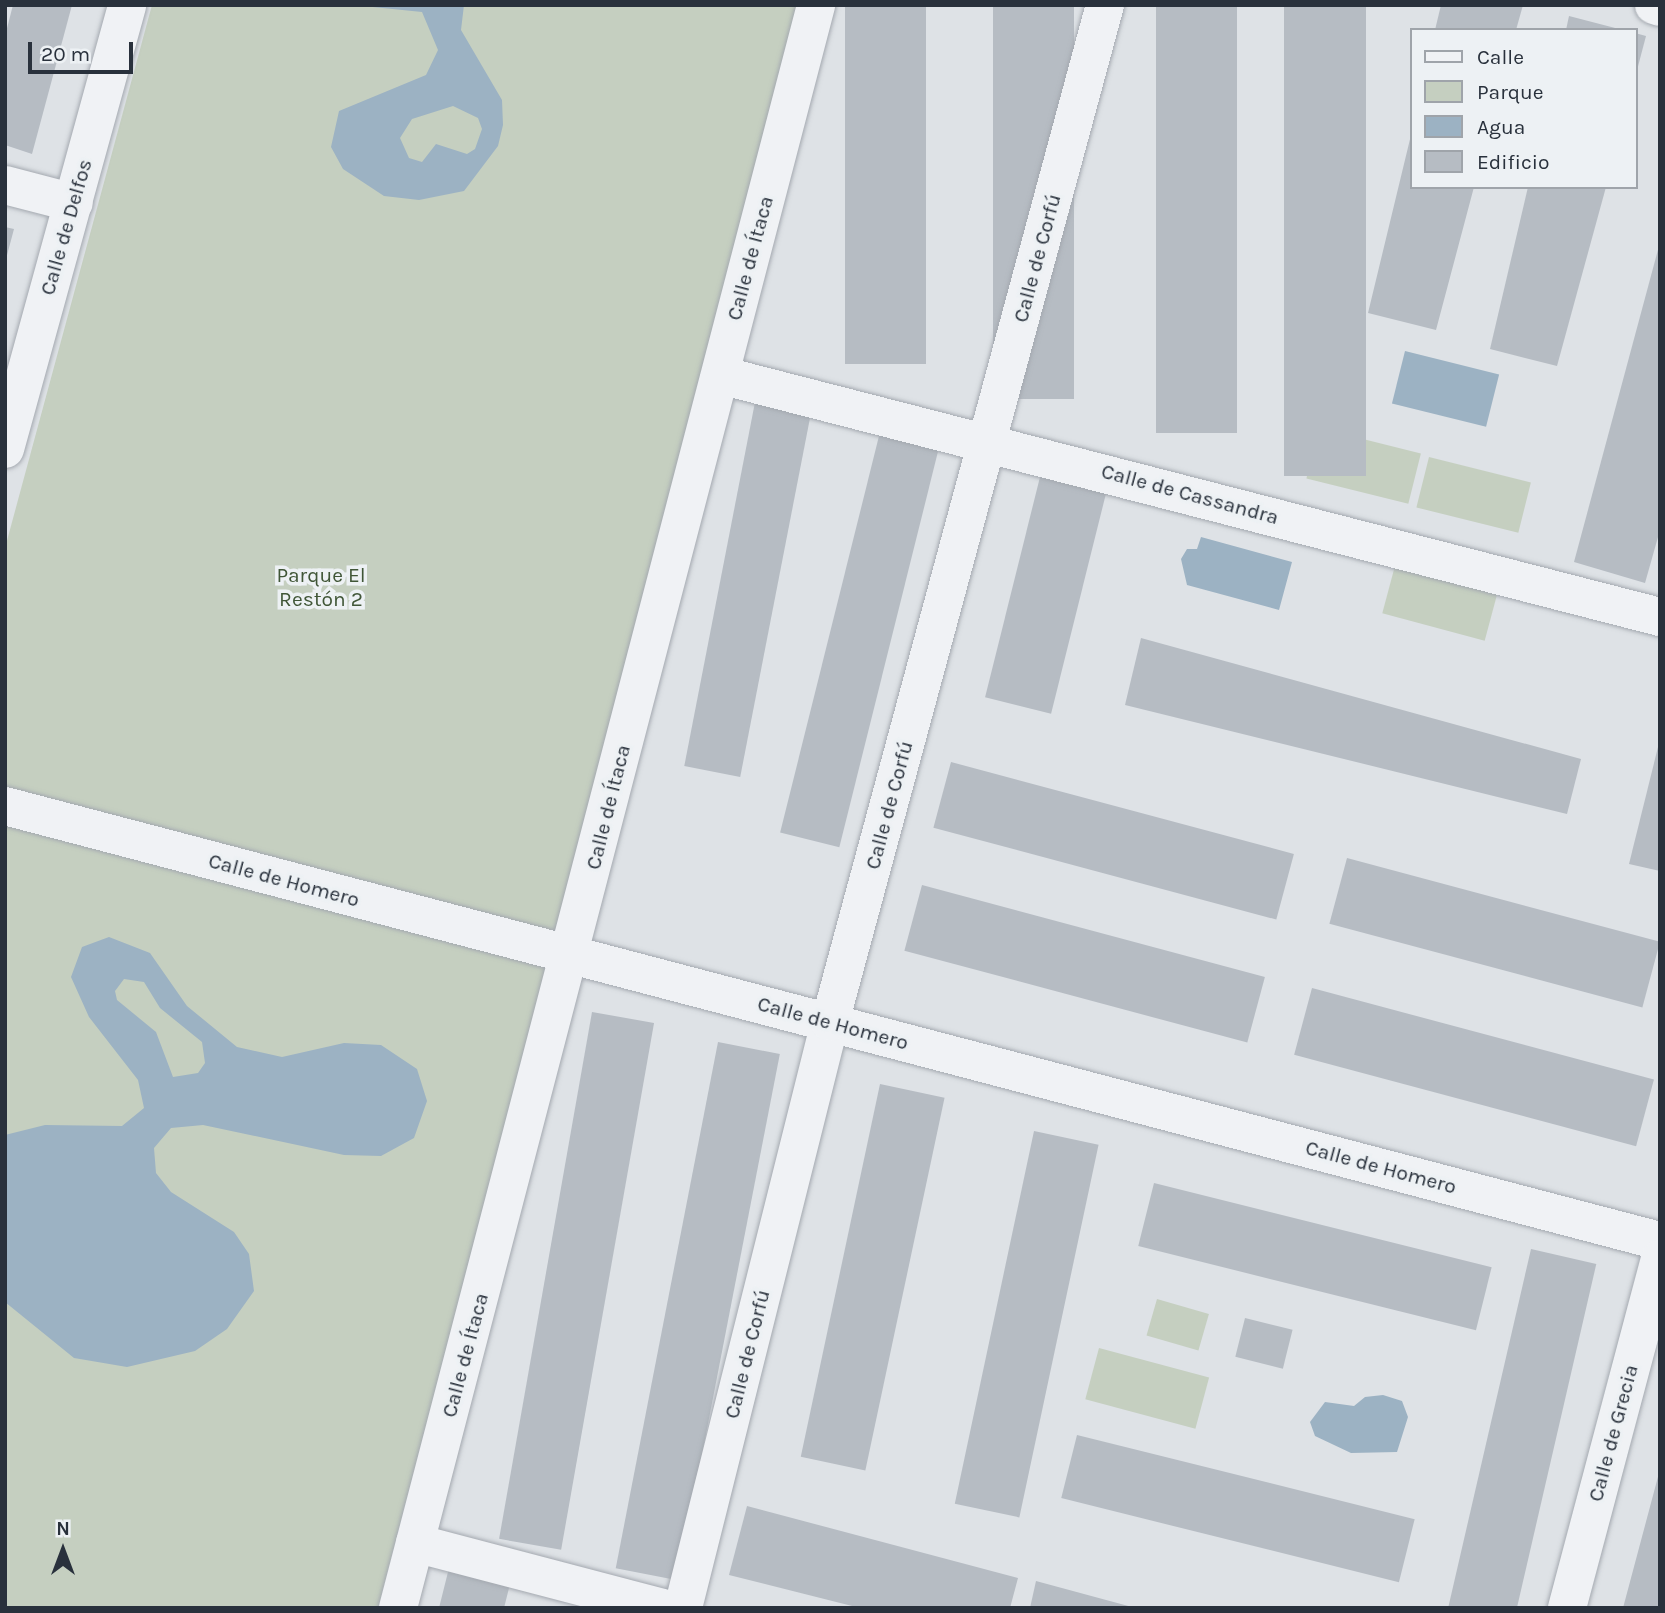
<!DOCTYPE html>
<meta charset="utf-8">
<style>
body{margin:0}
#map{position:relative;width:1665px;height:1613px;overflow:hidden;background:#dee2e6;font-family:Karla,sans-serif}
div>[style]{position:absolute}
.green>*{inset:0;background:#c5cfc0;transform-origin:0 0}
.water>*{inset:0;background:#9cb2c3;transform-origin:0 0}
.building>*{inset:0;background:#b6bcc3;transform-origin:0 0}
.roads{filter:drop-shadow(0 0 2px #a4a9b0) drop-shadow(0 0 2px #a4a9b0)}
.minor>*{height:38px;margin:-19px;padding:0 19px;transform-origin:19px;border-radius:19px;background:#f0f2f5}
span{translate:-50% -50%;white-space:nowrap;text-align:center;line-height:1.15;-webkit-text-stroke:7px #edf1f4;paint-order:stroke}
.street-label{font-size:21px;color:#29313c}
.park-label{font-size:21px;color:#405637}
.frame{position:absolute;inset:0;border:7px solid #29313c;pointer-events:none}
.legend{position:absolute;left:1410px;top:28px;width:228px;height:161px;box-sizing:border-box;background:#edf1f4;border:2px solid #9fa4aa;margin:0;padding:9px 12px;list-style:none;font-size:21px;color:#29313c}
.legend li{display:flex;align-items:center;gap:14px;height:35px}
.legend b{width:35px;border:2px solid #9fa4aa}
.north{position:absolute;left:28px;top:1515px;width:70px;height:70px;-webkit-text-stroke:5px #edf1f4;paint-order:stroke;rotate:0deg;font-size:19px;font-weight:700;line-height:28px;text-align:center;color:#29313c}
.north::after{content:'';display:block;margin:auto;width:24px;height:32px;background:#29313c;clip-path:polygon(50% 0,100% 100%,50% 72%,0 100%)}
.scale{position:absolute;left:28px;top:42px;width:105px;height:32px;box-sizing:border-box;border:4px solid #29313c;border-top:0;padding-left:9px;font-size:21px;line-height:24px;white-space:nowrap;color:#29313c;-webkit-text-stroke:5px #edf1f4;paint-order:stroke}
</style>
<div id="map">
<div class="green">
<div style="clip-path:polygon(152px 5px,799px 5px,378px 1608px,5px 1608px,5px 548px)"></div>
<div style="left:1319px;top:428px;width:105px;height:52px;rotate:14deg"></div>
<div style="left:1429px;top:457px;width:105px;height:52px;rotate:14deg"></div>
<div style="left:1396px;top:562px;width:106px;height:53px;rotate:15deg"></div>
<div style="left:1157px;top:1299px;width:54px;height:38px;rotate:16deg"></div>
<div style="left:1099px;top:1348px;width:114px;height:53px;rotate:15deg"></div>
</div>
<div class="water">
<div style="clip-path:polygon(evenodd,353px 5px,464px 5px,461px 30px,502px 100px,503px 125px,498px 146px,464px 191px,419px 200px,384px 196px,343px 169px,331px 147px,339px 111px,426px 75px,438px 50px,422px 12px,353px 5px,453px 106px,478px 118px,482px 129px,475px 149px,467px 154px,436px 144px,422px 162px,409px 158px,400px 138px,412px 119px,453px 106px)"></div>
<div style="left:1405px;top:351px;width:97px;height:54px;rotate:14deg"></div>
<div style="clip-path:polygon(1201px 537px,1292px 562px,1279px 610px,1187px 585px,1181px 559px,1187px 549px,1197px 549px)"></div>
<div style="clip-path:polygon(evenodd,109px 937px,150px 953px,187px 1006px,237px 1047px,282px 1057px,344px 1043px,381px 1045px,417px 1069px,427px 1101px,414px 1138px,381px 1156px,344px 1155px,203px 1125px,171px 1128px,154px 1148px,156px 1173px,171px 1192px,234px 1232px,249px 1254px,254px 1291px,227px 1329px,195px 1351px,127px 1367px,74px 1358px,5px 1302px,5px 1135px,45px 1125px,122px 1126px,144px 1108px,138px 1080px,89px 1017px,71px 977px,82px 947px,109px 937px,124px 979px,144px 982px,160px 1008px,202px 1042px,205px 1063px,198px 1073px,173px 1077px,156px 1032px,117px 1000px,115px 991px,124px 979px)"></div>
<div style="clip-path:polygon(1383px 1395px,1402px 1401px,1408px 1417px,1397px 1452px,1351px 1453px,1315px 1436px,1310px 1422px,1325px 1402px,1354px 1406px,1365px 1397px)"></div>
</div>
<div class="building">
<div style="clip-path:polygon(13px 5px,72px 5px,32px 154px,5px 145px,5px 36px)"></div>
<div style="left:845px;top:5px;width:81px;height:359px"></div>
<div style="left:993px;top:5px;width:81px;height:394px"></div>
<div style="left:1156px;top:5px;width:81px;height:428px"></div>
<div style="left:1284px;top:5px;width:82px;height:471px"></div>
<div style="clip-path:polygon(1441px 5px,1523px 5px,1516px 30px,1435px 30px)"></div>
<div style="clip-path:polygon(1569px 16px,1619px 29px,1619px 30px,1566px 30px)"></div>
<div style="clip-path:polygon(1635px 33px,1646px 36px,1636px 74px,1635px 74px)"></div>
<div style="clip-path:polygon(1411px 135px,1411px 187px,1474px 187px,1436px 330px,1368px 313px)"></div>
<div style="clip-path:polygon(1528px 187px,1606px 187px,1557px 366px,1490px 349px)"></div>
<div style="clip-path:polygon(5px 227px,14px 229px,6px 259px,5px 258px)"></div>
<div style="clip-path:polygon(1659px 246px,1660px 530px,1645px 583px,1574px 562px)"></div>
<div style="left:756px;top:397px;width:57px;height:376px;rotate:11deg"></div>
<div style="left:881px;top:428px;width:61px;height:417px;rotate:14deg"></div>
<div style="left:1040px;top:477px;width:68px;height:227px;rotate:14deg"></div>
<div style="clip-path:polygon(1141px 638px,1581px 759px,1567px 814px,1125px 705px)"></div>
<div style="clip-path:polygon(1659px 743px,1660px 743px,1660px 871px,1629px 864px)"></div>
<div style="left:951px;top:762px;width:355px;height:68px;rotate:15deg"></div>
<div style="left:1347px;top:858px;width:324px;height:68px;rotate:15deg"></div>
<div style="left:922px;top:885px;width:355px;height:68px;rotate:15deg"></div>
<div style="left:1312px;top:988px;width:354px;height:69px;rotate:15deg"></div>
<div style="left:592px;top:1012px;width:63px;height:535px;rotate:10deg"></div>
<div style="left:718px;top:1042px;width:63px;height:536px;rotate:11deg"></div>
<div style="left:880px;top:1084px;width:66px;height:381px;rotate:12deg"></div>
<div style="left:1034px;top:1131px;width:66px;height:381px;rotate:12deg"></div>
<div style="left:1154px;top:1183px;width:348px;height:65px;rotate:14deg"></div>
<div style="left:1531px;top:1249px;width:67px;height:371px;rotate:13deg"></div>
<div style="left:1245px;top:1318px;width:49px;height:40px;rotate:14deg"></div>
<div style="left:1077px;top:1435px;width:348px;height:65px;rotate:14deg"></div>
<div style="clip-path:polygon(1659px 1473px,1660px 1608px,1623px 1608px)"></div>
<div style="clip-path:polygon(747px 1506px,1018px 1578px,1010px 1608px,860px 1608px,729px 1575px)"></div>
<div style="clip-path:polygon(449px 1568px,511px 1580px,504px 1608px,439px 1608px)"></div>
<div style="clip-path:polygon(1036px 1581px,1132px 1607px,1132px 1608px,1030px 1608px)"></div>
</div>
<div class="roads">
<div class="minor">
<div style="left:1654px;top:5px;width:6px;rotate:18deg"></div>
<div style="left:5px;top:185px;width:71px;rotate:14.6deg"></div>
<div style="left:720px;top:375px;width:971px;rotate:14.44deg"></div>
<div style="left:5px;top:449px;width:460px;rotate:-74.6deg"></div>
<div style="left:5px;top:806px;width:1711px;rotate:14.73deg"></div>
<div style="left:415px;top:1543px;width:255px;rotate:14.7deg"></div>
<div style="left:398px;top:1608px;width:1657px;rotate:-75.38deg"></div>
<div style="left:683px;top:1608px;width:604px;rotate:-75.92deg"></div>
<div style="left:830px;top:1022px;width:1054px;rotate:-74.87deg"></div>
<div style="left:1567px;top:1608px;width:361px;rotate:-75.1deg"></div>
</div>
</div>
<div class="street-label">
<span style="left:66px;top:227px;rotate:-74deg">Calle de Delfos</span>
<span style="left:750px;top:258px;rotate:-75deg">Calle de Ítaca</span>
<span style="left:1037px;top:258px;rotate:-75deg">Calle de Corfú</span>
<span style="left:1190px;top:494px;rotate:15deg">Calle de Cassandra</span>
<span style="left:889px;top:805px;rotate:-75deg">Calle de Corfú</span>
<span style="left:608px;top:807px;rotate:-76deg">Calle de Ítaca</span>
<span style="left:284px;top:880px;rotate:15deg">Calle de Homero</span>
<span style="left:833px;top:1023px;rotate:15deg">Calle de Homero</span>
<span style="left:1381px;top:1167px;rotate:15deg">Calle de Homero</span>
<span style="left:747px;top:1354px;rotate:-76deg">Calle de Corfú</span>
<span style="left:465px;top:1355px;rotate:-75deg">Calle de Ítaca</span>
<span style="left:1613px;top:1433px;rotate:-75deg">Calle de Grecia</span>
</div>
<div class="park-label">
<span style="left:321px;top:587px">Parque El<br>Restón 2</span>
</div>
<div class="frame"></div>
<ul class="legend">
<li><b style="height:9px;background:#f0f2f5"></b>Calle</li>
<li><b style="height:19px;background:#c5cfc0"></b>Parque</li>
<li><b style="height:19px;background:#9cb2c3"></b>Agua</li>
<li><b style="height:19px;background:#b6bcc3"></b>Edificio</li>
</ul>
<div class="north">N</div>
<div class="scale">20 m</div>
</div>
